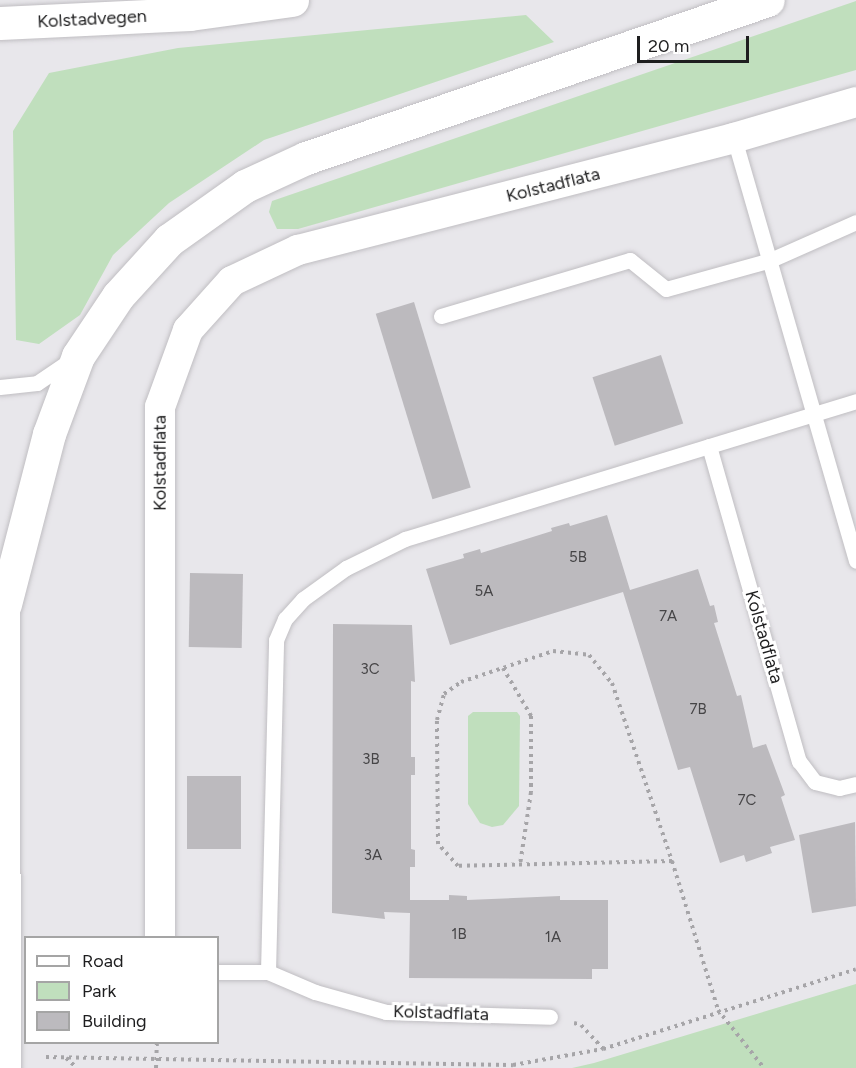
<!DOCTYPE html>
<style>
body{margin:0}
#map{position:relative;width:856px;height:1068px;overflow:hidden;background:#e8e7eb;font-family:Figtree,sans-serif}
div>[style]{position:absolute}
.green>*{inset:0;background:#c0dfbd}
.building>*{inset:0;background:#bcbabe;transform-origin:0 0}
.path>*{height:4px;margin-top:-2px;transform-origin:0;background:repeating-linear-gradient(90deg,#a6a5a8 0 3px,transparent 0 7.5px)}
.roads{filter:drop-shadow(0 0 2px #c0bec2) drop-shadow(0 0 2px #c0bec2)}
.service>*{height:15px;margin:-7.5px;padding:0 7.5px;transform-origin:7.5px;border-radius:7.5px;background:#fff}
.minor>*{height:30px;margin:-15px;padding:0 15px;transform-origin:15px;border-radius:15px;background:#fff}
.tertiary>*{height:33px;margin:-16.5px;padding:0 16.5px;transform-origin:16.5px;border-radius:16.5px;background:#fff}
.secondary>*{height:33px;margin:-16.5px;padding:0 16.5px;transform-origin:16.5px;border-radius:16.5px;background:#fff}
span{translate:-50% -50%;white-space:nowrap;text-align:center;line-height:1.15;-webkit-text-stroke:6px #fff;paint-order:stroke}
.number-label{font-size:15px;color:#464547}
.number-label span{-webkit-text-stroke-width:0}
.street-label{font-size:18px;color:#1e1e1f}
.legend{position:absolute;left:24px;top:936px;width:195px;height:108px;box-sizing:border-box;background:#fff;border:2px solid #a5a5a5;margin:0;padding:8px 10px;list-style:none;font-size:18px;color:#1e1e1f}
.legend li{display:flex;align-items:center;gap:12px;height:30px}
.legend b{width:30px;border:2px solid #a5a5a5}
.scale{position:absolute;left:637px;top:36px;width:112px;height:27px;box-sizing:border-box;border:3px solid #1e1e1f;border-top:0;padding-left:8px;font-size:18px;line-height:21px;white-space:nowrap;color:#1e1e1f;-webkit-text-stroke:4px #fff;paint-order:stroke}
</style>
<div id="map">
<div class="green">
<div style="clip-path:polygon(856px 1px,856px 70px,298px 229px,277px 229px,269px 212px,272px 201px)"></div>
<div style="clip-path:polygon(526px 15px,554px 42px,264px 140px,169px 203px,113px 255px,80px 315px,39px 344px,16px 340px,13px 131px,49px 73px,178px 48px)"></div>
<div style="clip-path:polygon(473px 712px,517px 712px,520px 716px,519px 806px,503px 825px,492px 827px,480px 823px,468px 804px,468px 716px)"></div>
<div style="clip-path:polygon(856px 984px,856px 1068px,572px 1068px,594px 1063px)"></div>
</div>
<div class="building">
<div style="left:414px;top:302px;width:194px;height:40px;rotate:73deg"></div>
<div style="left:661px;top:355px;width:72px;height:72px;rotate:72deg"></div>
<div style="clip-path:polygon(607px 515px,630px 590px,698px 569px,710px 606px,714px 605px,718px 622px,714px 623px,737px 696px,741px 695px,753px 748px,766px 744px,785px 795px,781px 797px,795px 840px,770px 847px,772px 853px,746px 862px,744px 855px,720px 863px,690px 767px,678px 770px,623px 592px,450px 645px,426px 569px,464px 558px,463px 554px,480px 549px,481px 553px,552px 531px,551px 528px,569px 523px,570px 526px)"></div>
<div style="left:190px;top:573px;width:53px;height:74px;rotate:1deg"></div>
<div style="clip-path:polygon(333px 624px,412px 625px,415px 682px,411px 681px,411px 757px,415px 757px,415px 775px,411px 775px,411px 849px,415px 850px,415px 867px,410px 867px,410px 900px,449px 900px,449px 895px,467px 896px,467px 900px,560px 896px,560px 900px,608px 900px,608px 969px,592px 969px,592px 979px,409px 978px,410px 913px,384px 912px,385px 919px,332px 913px)"></div>
<div style="left:187px;top:776px;width:54px;height:73px"></div>
<div style="clip-path:polygon(855px 822px,856px 906px,812px 913px,799px 835px)"></div>
</div>
<div class="path">
<div style="left:503px;top:668px;width:56px;rotate:59.7deg"></div>
<div style="left:531px;top:716px;width:76px;rotate:90deg"></div>
<div style="left:531px;top:792px;width:74px;rotate:98.6deg"></div>
<div style="left:672px;top:861px;width:214px;rotate:178.7deg"></div>
<div style="left:458px;top:866px;width:30px;rotate:-132deg"></div>
<div style="left:438px;top:844px;width:124px;rotate:-90.5deg"></div>
<div style="left:437px;top:720px;width:27px;rotate:-75deg"></div>
<div style="left:444px;top:694px;width:21px;rotate:-35deg"></div>
<div style="left:461px;top:682px;width:97px;rotate:-18.6deg"></div>
<div style="left:553px;top:651px;width:36px;rotate:6deg"></div>
<div style="left:589px;top:655px;width:36px;rotate:51deg"></div>
<div style="left:612px;top:683px;width:188px;rotate:71.4deg"></div>
<div style="left:672px;top:861px;width:156px;rotate:72.8deg"></div>
<div style="left:718px;top:1010px;width:74px;rotate:51.6deg"></div>
<div style="left:574px;top:1023px;width:7px;rotate:16deg"></div>
<div style="left:581px;top:1025px;width:33px;rotate:47deg"></div>
<div style="left:46px;top:1057px;width:467px;rotate:1deg"></div>
<div style="left:513px;top:1065px;width:91px;rotate:-10.1deg"></div>
<div style="left:603px;top:1049px;width:265px;rotate:-17.5deg"></div>
<div style="left:66px;top:1058px;width:15px;rotate:42deg"></div>
<div style="left:156px;top:1068px;width:26px;rotate:-88deg"></div>
</div>
<div class="roads">
<div class="service">
<div style="left:734px;top:138px;width:440px;rotate:73.9deg"></div>
<div style="left:441px;top:316px;width:197px;rotate:-16.5deg"></div>
<div style="left:630px;top:260px;width:46px;rotate:38.9deg"></div>
<div style="left:666px;top:289px;width:106px;rotate:-15.4deg"></div>
<div style="left:768px;top:261px;width:96px;rotate:-23.9deg"></div>
<div style="left:0;top:387px;width:37px;rotate:-6deg"></div>
<div style="left:37px;top:383px;width:41px;rotate:-34.1deg"></div>
<div style="left:709px;top:446px;width:328px;rotate:74.1deg"></div>
<div style="left:799px;top:761px;width:26px;rotate:53deg"></div>
<div style="left:815px;top:782px;width:25px;rotate:14deg"></div>
<div style="left:839px;top:788px;width:17px;rotate:-13deg"></div>
<div style="left:218px;top:972px;width:50px"></div>
<div style="left:268px;top:972px;width:51px;rotate:23.1deg"></div>
<div style="left:315px;top:992px;width:74px;rotate:15.7deg"></div>
<div style="left:386px;top:1012px;width:164px;rotate:1.7deg"></div>
<div style="left:268px;top:972px;width:332px;rotate:-88.6deg"></div>
<div style="left:276px;top:640px;width:23px;rotate:-67deg"></div>
<div style="left:285px;top:619px;width:27px;rotate:-48deg"></div>
<div style="left:303px;top:599px;width:53px;rotate:-35.8deg"></div>
<div style="left:346px;top:568px;width:66px;rotate:-26.2deg"></div>
<div style="left:405px;top:539px;width:472px;rotate:-17deg"></div>
</div>
<div class="minor">
<div style="left:160px;top:938px;width:531px;rotate:-90deg"></div>
<div style="left:160px;top:407px;width:82px;rotate:-70deg"></div>
<div style="left:188px;top:330px;width:66px;rotate:-48.1deg"></div>
<div style="left:232px;top:281px;width:73px;rotate:-25.2deg"></div>
<div style="left:298px;top:250px;width:450px;rotate:-14.4deg"></div>
<div style="left:734px;top:138px;width:127px;rotate:-16.4deg"></div>
</div>
<div class="tertiary">
<div style="left:3px;top:584px;width:484px;rotate:89.9deg"></div>
<div style="left:5px;top:604px;width:176px;rotate:-75.5deg"></div>
<div style="left:49px;top:434px;width:83px;rotate:-69.6deg"></div>
<div style="left:78px;top:356px;width:72px;rotate:-56.3deg"></div>
<div style="left:118px;top:296px;width:76px;rotate:-47.7deg"></div>
<div style="left:169px;top:240px;width:93px;rotate:-35.4deg"></div>
<div style="left:245px;top:186px;width:67px;rotate:-24.7deg"></div>
<div style="left:306px;top:158px;width:488px;rotate:-18.9deg"></div>
</div>
<div class="secondary">
<div style="left:0;top:23px;width:190px;rotate:-2.7deg"></div>
<div style="left:190px;top:14px;width:103px;rotate:-7.8deg"></div>
</div>
</div>
<div class="number-label">
<span style="left:578px;top:558px">5B</span>
<span style="left:484px;top:592px">5A</span>
<span style="left:668px;top:617px">7A</span>
<span style="left:370px;top:670px">3C</span>
<span style="left:698px;top:710px">7B</span>
<span style="left:371px;top:760px">3B</span>
<span style="left:747px;top:801px">7C</span>
<span style="left:373px;top:856px">3A</span>
<span style="left:459px;top:935px">1B</span>
<span style="left:553px;top:938px">1A</span>
</div>
<div class="street-label">
<span style="left:92px;top:19px;rotate:-3deg">Kolstadvegen</span>
<span style="left:553px;top:185px;rotate:-14deg">Kolstadflata</span>
<span style="left:160px;top:463px;rotate:-90deg">Kolstadflata</span>
<span style="left:764px;top:637px;rotate:74deg">Kolstadflata</span>
<span style="left:441px;top:1013px;rotate:2deg">Kolstadflata</span>
</div>
<ul class="legend">
<li><b style="height:8px;background:#fff"></b>Road</li>
<li><b style="height:16px;background:#c0dfbd"></b>Park</li>
<li><b style="height:16px;background:#bcbabe"></b>Building</li>
</ul>
<div class="scale">20 m</div>
</div>
